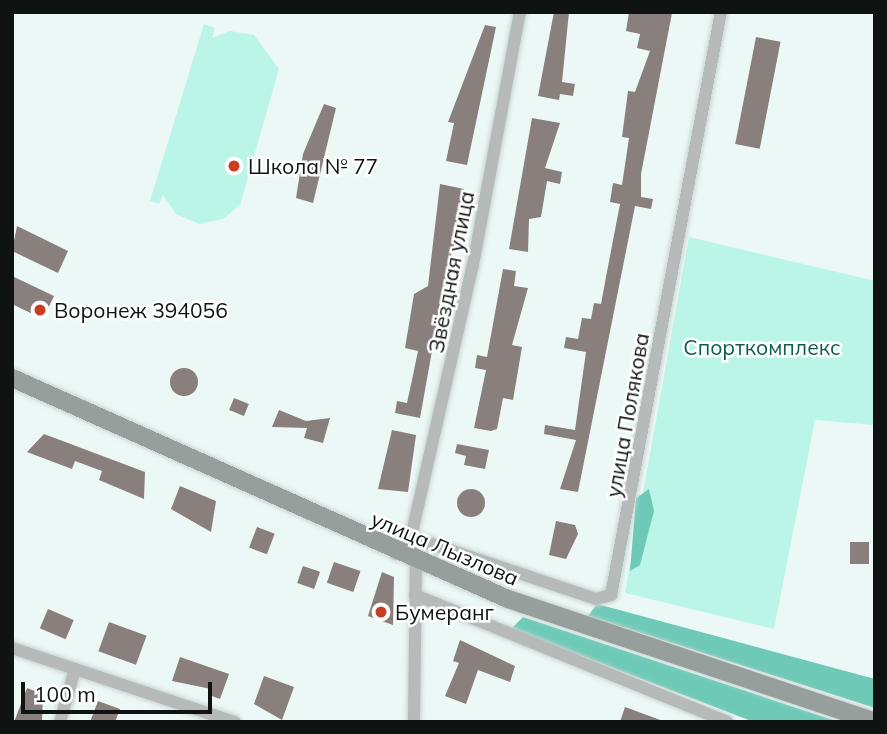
<!DOCTYPE html>
<meta charset="utf-8">
<style>
body{margin:0}
#map{position:relative;width:887px;height:734px;overflow:hidden;background:#ecf8f5;font-family:Mulish,sans-serif}
div>[style]{position:absolute}
.green>*{inset:0;background:#baf5e8}
.forest>*{inset:0;background:#6ecab7}
.building>*{inset:0;background:#897f7c;transform-origin:0 0}
.round{border-radius:50%}
.roads{filter:drop-shadow(0 0 2px #c9d3d1) drop-shadow(0 0 2px #c9d3d1)}
.minor>*{height:12px;margin:-6px;padding:0 6px;transform-origin:6px;border-radius:6px;background:#b6bbba}
.secondary>*{height:18px;margin:-9px;padding:0 9px;transform-origin:9px;border-radius:9px;background:#979f9d}
.dots>*{width:19px;height:19px;translate:-50% -50%;box-sizing:border-box;border:4px solid #fff;border-radius:50%}
span{translate:-50% -50%;white-space:nowrap;text-align:center;line-height:1.15;-webkit-text-stroke:5px #fff;paint-order:stroke}
.poi-label{font-size:21px;color:#0f1312}
.left{translate:0 -50%;text-align:left}
.street-label{font-size:21px;color:#0f1312}
.park-label{font-size:21px;color:#0e5c50}
.frame{position:absolute;inset:0;border:14px solid #0f1312;pointer-events:none}
.scale{position:absolute;left:21px;top:682px;width:191px;height:32px;box-sizing:border-box;border:4px solid #0f1312;border-top:0;padding-left:9px;font-size:21px;line-height:24px;white-space:nowrap;color:#0f1312;-webkit-text-stroke:5px #fff;paint-order:stroke}
</style>
<div id="map">
<div class="green">
<div style="clip-path:polygon(204px 24px,215px 28px,212px 38px,230px 31px,254px 35px,279px 69px,240px 205px,223px 219px,199px 224px,176px 214px,163px 195px,159px 204px,150px 201px)"></div>
<div style="clip-path:polygon(689px 237px,875px 281px,875px 425px,815px 420px,774px 629px,625px 593px)"></div>
</div>
<div class="forest">
<div style="clip-path:polygon(649px 489px,654px 511px,640px 565px,630px 571px,636px 498px)"></div>
<div style="clip-path:polygon(597px 604px,875px 679px,875px 708px,588px 616px)"></div>
<div style="clip-path:polygon(523px 617px,839px 722px,754px 722px,511px 629px)"></div>
</div>
<div class="building">
<div style="clip-path:polygon(554px 12px,569px 12px,562px 82px,575px 84px,573px 96px,560px 94px,559px 100px,538px 96px)"></div>
<div style="clip-path:polygon(629px 12px,672px 13px,641px 174px,641px 197px,653px 199px,651px 209px,635px 206px,578px 492px,560px 489px,576px 440px,544px 434px,545px 425px,575px 430px,586px 352px,564px 348px,566px 337px,578px 339px,582px 318px,591px 319px,594px 303px,601px 304px,606px 277px,620px 204px,610px 202px,613px 183px,622px 185px,629px 138px,622px 137px,628px 91px,635px 92px,650px 51px,637px 48px,640px 34px,626px 31px)"></div>
<div style="clip-path:polygon(485px 25px,496px 27px,467px 165px,446px 161px,454px 123px,448px 122px)"></div>
<div style="left:756px;top:37px;width:25px;height:109px;rotate:11deg"></div>
<div style="clip-path:polygon(324px 104px,336px 108px,313px 203px,296px 198px,303px 154px)"></div>
<div style="clip-path:polygon(532px 118px,560px 123px,545px 168px,562px 172px,560px 184px,547px 181px,541px 217px,529px 219px,528px 252px,509px 249px)"></div>
<div style="clip-path:polygon(440px 184px,464px 189px,454px 233px,465px 235px,462px 249px,453px 247px,445px 281px,439px 308px,451px 311px,449px 325px,437px 323px,420px 418px,395px 413px,397px 401px,407px 403px,412px 380px,418px 351px,405px 348px,414px 294px,428px 286px)"></div>
<div style="clip-path:polygon(17px 226px,68px 251px,58px 273px,12px 251px)"></div>
<div style="clip-path:polygon(503px 269px,516px 271px,514px 286px,528px 288px,512px 345px,522px 347px,513px 400px,503px 398px,497px 429px,491px 431px,474px 428px,486px 370px,475px 368px,477px 355px,487px 357px)"></div>
<div style="clip-path:polygon(12px 276px,54px 296px,43px 319px,12px 304px)"></div>
<div class="round" style="left:170px;top:368px;width:28px;height:28px"></div>
<div style="left:234px;top:398px;width:16px;height:13px;rotate:22deg"></div>
<div style="clip-path:polygon(279px 410px,306px 421px,330px 418px,323px 443px,304px 438px,307px 428px,272px 427px)"></div>
<div style="clip-path:polygon(392px 430px,416px 435px,408px 492px,378px 489px)"></div>
<div style="clip-path:polygon(44px 434px,145px 472px,144px 499px,99px 480px,102px 471px,75px 461px,72px 469px,27px 452px)"></div>
<div style="clip-path:polygon(457px 444px,489px 450px,485px 469px,464px 465px,466px 456px,455px 453px)"></div>
<div style="clip-path:polygon(180px 486px,216px 501px,211px 532px,171px 509px)"></div>
<div class="round" style="left:457px;top:489px;width:28px;height:28px"></div>
<div style="clip-path:polygon(556px 521px,575px 525px,578px 534px,566px 559px,549px 555px)"></div>
<div style="left:257px;top:527px;width:19px;height:22px;rotate:21deg"></div>
<div style="left:850px;top:542px;width:19px;height:22px"></div>
<div style="left:334px;top:562px;width:28px;height:22px;rotate:19deg"></div>
<div style="left:303px;top:566px;width:18px;height:18px;rotate:19deg"></div>
<div style="clip-path:polygon(382px 572px,394px 577px,393px 625px,368px 616px)"></div>
<div style="left:48px;top:609px;width:28px;height:21px;rotate:23deg"></div>
<div style="left:109px;top:622px;width:40px;height:31px;rotate:20deg"></div>
<div style="clip-path:polygon(460px 640px,515px 666px,510px 682px,478px 670px,466px 704px,445px 696px,459px 663px,453px 661px)"></div>
<div style="clip-path:polygon(180px 657px,229px 674px,220px 699px,209px 695px,211px 689px,172px 681px)"></div>
<div style="clip-path:polygon(264px 676px,294px 687px,282px 720px,254px 704px)"></div>
<div style="clip-path:polygon(27px 688px,43px 694px,42px 722px,14px 722px)"></div>
<div style="clip-path:polygon(98px 701px,120px 709px,115px 722px,90px 722px)"></div>
<div style="clip-path:polygon(625px 707px,663px 721px,662px 722px,620px 722px)"></div>
</div>
<div class="roads">
<div class="minor">
<div style="left:411px;top:537px;width:279px;rotate:-77.2deg"></div>
<div style="left:473px;top:265px;width:257px;rotate:-79.5deg"></div>
<div style="left:396px;top:554px;width:23px;rotate:-49deg"></div>
<div style="left:411px;top:537px;width:195px;rotate:18.5deg"></div>
<div style="left:596px;top:599px;width:16px;rotate:-15deg"></div>
<div style="left:611px;top:595px;width:593px;rotate:-79.32deg"></div>
<div style="left:415px;top:595px;width:337px;rotate:22.1deg"></div>
<div style="left:12px;top:648px;width:235px;rotate:18.4deg"></div>
<div style="left:60px;top:722px;width:55px;rotate:-74.2deg"></div>
<div style="left:414px;top:722px;width:159px;rotate:-89.3deg"></div>
</div>
<div class="secondary">
<div style="left:12px;top:378px;width:543px;rotate:24.02deg"></div>
<div style="left:508px;top:599px;width:387px;rotate:18.5deg"></div>
</div>
</div>
<div class="dots">
<div style="left:234px;top:166px;background:#c93e23"></div>
<div style="left:40px;top:310px;background:#c93e23"></div>
<div style="left:381px;top:612px;background:#c93e23"></div>
</div>
<div class="poi-label">
<span class="left" style="left:248px;top:166px">Школа № 77</span>
<span class="left" style="left:54px;top:310px">Воронеж 394056</span>
<span class="left" style="left:395px;top:612px">Бумеранг</span>
</div>
<div class="street-label">
<span style="left:451px;top:272px;rotate:-79deg">Звёздная улица</span>
<span style="left:627px;top:415px;rotate:-80deg">улица Полякова</span>
<span style="left:445px;top:548px;rotate:23deg">улица Лызлова</span>
</div>
<div class="park-label">
<span style="left:762px;top:347px">Спорткомплекс</span>
</div>
<div class="frame"></div>
<div class="scale">100 m</div>
</div>
